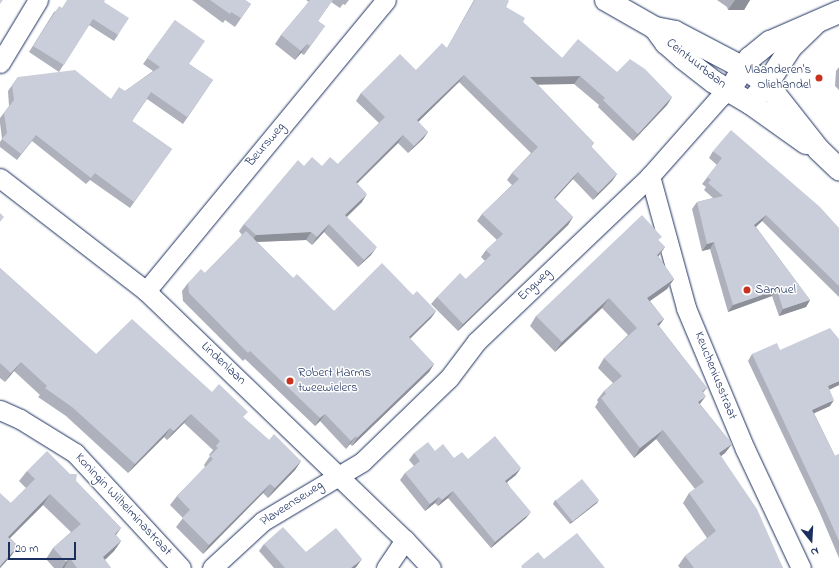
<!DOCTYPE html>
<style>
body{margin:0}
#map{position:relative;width:839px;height:568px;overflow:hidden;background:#fff;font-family:"Indie Flower",sans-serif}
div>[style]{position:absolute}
.roads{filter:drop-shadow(0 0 1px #1b2f5e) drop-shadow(0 0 1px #1b2f5e)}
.minor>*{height:19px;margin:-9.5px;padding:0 9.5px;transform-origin:9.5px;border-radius:9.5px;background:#fff}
.tertiary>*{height:22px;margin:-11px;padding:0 11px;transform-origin:11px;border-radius:11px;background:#fff}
.secondary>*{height:22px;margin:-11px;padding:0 11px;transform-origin:11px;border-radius:11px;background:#fff}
.wall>*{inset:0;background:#aeb1bb}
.shaded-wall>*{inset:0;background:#8d9099}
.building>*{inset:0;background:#caceda;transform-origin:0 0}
.dots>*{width:11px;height:11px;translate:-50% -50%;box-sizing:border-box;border:2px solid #fff;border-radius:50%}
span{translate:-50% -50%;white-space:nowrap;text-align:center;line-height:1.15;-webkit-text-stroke:3px #fff;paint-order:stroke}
.street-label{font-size:13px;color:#1b2f5e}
.poi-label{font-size:13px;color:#1b2f5e}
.right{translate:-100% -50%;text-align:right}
.left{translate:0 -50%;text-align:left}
.north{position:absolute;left:791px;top:520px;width:40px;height:40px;-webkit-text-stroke:3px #fff;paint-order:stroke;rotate:162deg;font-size:11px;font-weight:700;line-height:16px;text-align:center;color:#1b2f5e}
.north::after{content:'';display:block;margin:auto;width:14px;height:18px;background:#1b2f5e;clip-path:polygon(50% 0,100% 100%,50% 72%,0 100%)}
.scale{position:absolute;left:8px;top:542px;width:68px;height:18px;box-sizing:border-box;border:2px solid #1b2f5e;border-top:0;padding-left:5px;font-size:12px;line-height:14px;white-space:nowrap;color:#1b2f5e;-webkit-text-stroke:3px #fff;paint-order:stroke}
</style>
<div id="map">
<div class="roads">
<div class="minor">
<div style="left:0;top:63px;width:74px;rotate:-58.9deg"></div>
<div style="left:650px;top:176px;width:137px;rotate:74.7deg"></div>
<div style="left:686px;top:308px;width:153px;rotate:67.3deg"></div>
<div style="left:745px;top:449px;width:132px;rotate:64.8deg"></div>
<div style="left:0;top:178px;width:185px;rotate:37.7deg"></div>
<div style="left:146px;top:291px;width:359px;rotate:43.9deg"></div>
<div style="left:405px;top:540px;width:38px;rotate:47deg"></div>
<div style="left:146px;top:291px;width:377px;rotate:-50.5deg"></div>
<div style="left:0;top:410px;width:22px;rotate:24deg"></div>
<div style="left:20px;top:419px;width:65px;rotate:31.7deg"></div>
<div style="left:75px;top:453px;width:156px;rotate:47.3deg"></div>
<div style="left:212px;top:568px;width:69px;rotate:-42.7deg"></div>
<div style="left:263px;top:521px;width:115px;rotate:-30.8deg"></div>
<div style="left:362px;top:462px;width:121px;rotate:-44deg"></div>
<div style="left:449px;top:378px;width:46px;rotate:-52.9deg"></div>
<div style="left:477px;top:341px;width:239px;rotate:-43.6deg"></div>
<div style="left:650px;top:176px;width:106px;rotate:-48.5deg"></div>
<div style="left:720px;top:97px;width:11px;rotate:-38deg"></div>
<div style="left:386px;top:568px;width:34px;rotate:-56deg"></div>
</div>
<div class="tertiary">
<div style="left:767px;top:84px;width:84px;rotate:51.8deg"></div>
<div style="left:819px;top:150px;width:28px;rotate:44deg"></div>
<div style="left:750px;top:103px;width:69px;rotate:35.5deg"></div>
</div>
<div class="secondary">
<div style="left:606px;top:0;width:56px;rotate:29.7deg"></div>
<div style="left:655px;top:28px;width:20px;rotate:11deg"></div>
<div style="left:675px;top:32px;width:78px;rotate:27.6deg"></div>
<div style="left:744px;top:68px;width:28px;rotate:35deg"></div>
<div style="left:655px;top:28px;width:19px;rotate:54deg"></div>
<div style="left:666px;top:43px;width:23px;rotate:41deg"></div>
<div style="left:683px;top:58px;width:39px;rotate:38deg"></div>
<div style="left:714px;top:82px;width:42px;rotate:30.3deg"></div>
<div style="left:750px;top:103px;width:25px;rotate:-48deg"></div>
<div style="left:767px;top:84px;width:44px;rotate:-57deg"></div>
<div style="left:791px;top:47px;width:35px;rotate:-44deg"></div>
<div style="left:736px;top:80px;width:26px;rotate:-58deg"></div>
<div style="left:750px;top:58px;width:26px;rotate:-39deg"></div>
<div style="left:770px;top:42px;width:75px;rotate:-23.5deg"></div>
</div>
</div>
<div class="wall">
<div style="clip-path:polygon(192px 0,245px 0,251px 4px,235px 27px,225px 20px,223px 23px)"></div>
<div style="clip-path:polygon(306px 0,349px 0,345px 5px,343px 4px,340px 8px,331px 2px,318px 21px,325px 26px,304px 55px,301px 53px,295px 60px,275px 44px,281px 35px,309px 2px)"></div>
<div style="clip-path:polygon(474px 0,508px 0,506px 7px,562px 58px,617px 72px,672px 97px,667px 105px,633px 141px,598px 107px,599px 105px,574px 84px,537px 84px,594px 143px,591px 147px,617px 174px,612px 181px,593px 200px,573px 179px,555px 199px,573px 217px,568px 225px,458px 331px,431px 304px,437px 297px,466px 279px,485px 261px,481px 257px,486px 250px,497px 240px,477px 221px,482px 214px,512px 185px,507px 180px,512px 173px,531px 153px,459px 82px,418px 122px,428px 132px,423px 139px,408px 153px,398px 143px,357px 184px,362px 202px,347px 217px,371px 255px,358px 267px,324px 232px,312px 245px,306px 240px,257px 242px,293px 278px,334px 311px,413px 295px,436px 311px,431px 318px,410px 339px,434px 364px,429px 372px,352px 446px,350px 444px,346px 449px,320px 421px,315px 426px,245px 359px,243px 361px,183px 301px,182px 291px,188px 283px,205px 273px,242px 235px,239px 231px,244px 224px,304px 166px,322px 166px,338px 164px,379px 123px,356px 101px,361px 93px,416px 70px,447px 48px)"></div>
<div style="clip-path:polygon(717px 0,750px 0,744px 10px,728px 10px,727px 7px)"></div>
<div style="clip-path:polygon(104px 2px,118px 35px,114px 41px,89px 25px,59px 72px,29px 52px,54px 12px,61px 8px)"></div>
<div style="clip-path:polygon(175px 20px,189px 64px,213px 80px,183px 124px,147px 99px,132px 121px,172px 149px,130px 208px,90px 180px,86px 184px,32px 141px,17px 160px,0 147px,0 142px,2px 139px,0 123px,0 118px,9px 106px,8px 91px,18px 77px,111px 99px,125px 91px,153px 71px,143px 64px)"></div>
<div style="clip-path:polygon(839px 67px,839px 90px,835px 86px,836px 71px)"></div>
<div style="clip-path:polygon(713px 151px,839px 228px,839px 297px,762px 221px,756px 227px,810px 300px,806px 307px,779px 316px,772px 296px,728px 312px,710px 249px,702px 251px,692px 209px,697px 202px,713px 198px,704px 190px,706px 187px,702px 184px,717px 165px,709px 158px)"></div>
<div style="clip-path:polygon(659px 241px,665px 247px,658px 256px,674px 279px,667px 289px,650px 301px,664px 319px,659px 326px,707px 388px,703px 393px,700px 404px,732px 444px,725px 453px,721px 456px,783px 568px,680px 568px,678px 566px,685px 556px,707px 538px,683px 503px,689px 493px,695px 489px,656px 439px,634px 458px,595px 407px,598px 402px,597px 400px,604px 391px,613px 383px,598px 368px,604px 358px,628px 335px,602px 308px,555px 352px,530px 326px,536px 316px)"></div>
<div style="clip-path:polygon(0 268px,96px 354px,212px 392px,244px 418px,269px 440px,301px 461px,295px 470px,268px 498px,263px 493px,203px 554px,176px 527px,183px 518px,170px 505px,177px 496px,205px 467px,204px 465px,210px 456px,209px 455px,213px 450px,184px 423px,167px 440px,164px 437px,128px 473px,66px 416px,38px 397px,40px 395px,14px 371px,5px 382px,0 378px)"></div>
<div style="clip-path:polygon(780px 350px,839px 385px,829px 390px,830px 406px,814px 413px,835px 456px,839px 454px,839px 558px,819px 511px,748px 361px,752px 354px)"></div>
<div style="clip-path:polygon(435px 451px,454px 458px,468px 459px,516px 475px,507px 482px,526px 518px,491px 548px,448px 498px,438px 506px,435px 503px,425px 511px,400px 480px,405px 473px,414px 466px,409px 460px,414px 453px)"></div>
<div style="clip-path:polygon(27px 471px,76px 481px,121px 528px,116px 535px,121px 541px,114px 551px,105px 560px,111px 568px,54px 568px,46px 559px,53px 548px,71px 532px,43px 505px,10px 538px,18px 546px,11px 556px,0 568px,11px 503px,26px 488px,19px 481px)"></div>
<div style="clip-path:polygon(555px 500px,597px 503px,570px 524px,553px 504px)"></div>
<div style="clip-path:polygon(264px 544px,357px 566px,355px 568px,274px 568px,259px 551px)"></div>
</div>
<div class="shaded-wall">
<div style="clip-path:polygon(735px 0,750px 0,744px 10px,728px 10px)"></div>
<div style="clip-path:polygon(307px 44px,301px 53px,295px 60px,301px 51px)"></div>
<div style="clip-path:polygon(464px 75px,459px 82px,412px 128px,417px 120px)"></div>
<div style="clip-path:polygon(580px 76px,574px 84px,525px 85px,530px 77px)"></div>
<div style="clip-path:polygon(672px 97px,667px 105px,633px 141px,638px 134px)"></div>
<div style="clip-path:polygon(428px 132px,423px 139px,408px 153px,414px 146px)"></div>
<div style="clip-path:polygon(403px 135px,398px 143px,350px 190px,356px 182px)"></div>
<div style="clip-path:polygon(578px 172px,573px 179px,549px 205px,554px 198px)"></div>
<div style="clip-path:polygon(617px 174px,612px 181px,593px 200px,598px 193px)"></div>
<div style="clip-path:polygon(367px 194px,362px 202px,340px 223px,345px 215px)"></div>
<div style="clip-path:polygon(766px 215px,762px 221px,750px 232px,754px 225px)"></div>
<div style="clip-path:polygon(573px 217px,568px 225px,458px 331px,463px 324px)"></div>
<div style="clip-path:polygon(329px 224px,324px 232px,312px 245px,317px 237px)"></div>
<div style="clip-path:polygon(311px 232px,306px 240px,251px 242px,256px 235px)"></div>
<div style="clip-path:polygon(714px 242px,710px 249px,702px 251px,707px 244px)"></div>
<div style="clip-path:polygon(377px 247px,371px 255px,358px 267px,364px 260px)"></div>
<div style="clip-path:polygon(665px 247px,658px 257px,657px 255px)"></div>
<div style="clip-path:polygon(674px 279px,667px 289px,641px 307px,647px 298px)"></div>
<div style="clip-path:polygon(777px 290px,772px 296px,728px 312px,733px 305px)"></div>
<div style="clip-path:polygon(609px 298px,602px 308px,555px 352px,562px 342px)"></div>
<div style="clip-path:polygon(810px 300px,806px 307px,779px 316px,783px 309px)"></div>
<div style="clip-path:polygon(436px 311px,431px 318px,403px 345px,409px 337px)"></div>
<div style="clip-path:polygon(664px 319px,657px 328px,657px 324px)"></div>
<div style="clip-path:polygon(21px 362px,14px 371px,5px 382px,11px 373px)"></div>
<div style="clip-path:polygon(434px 364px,429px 372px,352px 446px,357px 438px)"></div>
<div style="clip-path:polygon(839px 381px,839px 385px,824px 392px,828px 386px)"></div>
<div style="clip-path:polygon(706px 396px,699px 405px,698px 402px)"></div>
<div style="clip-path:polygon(834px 400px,830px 406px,808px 416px,812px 410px)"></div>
<div style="clip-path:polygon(191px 414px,184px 423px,167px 440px,174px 431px)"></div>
<div style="clip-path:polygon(325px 414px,320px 421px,315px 426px,320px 418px)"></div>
<div style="clip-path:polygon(170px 428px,164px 437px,128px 473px,135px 464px)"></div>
<div style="clip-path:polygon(663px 430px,656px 439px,634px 458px,640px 448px)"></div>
<div style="clip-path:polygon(356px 436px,350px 444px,346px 449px,351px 441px)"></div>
<div style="clip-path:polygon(732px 444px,725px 453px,712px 463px,719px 453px)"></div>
<div style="clip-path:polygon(301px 461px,295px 470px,268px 498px,275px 488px)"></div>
<div style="clip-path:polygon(521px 468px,516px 475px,501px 487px,505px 481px)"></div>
<div style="clip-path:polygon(270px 484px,263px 493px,203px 554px,209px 545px)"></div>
<div style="clip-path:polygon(453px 491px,448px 498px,438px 506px,442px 500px)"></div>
<div style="clip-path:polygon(50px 494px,43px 505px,1px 547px,8px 537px)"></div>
<div style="clip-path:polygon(439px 497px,435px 503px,425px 511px,430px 504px)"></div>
<div style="clip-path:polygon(599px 500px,597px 503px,570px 524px,572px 521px)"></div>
<div style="clip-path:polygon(531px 512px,526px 518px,491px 548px,495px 542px)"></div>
<div style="clip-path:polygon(121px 528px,113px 538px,115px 534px)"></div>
<div style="clip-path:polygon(121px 541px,114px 551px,96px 568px,103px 557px)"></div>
<div style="clip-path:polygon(18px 546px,11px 556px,0 568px,0 566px)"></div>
<div style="clip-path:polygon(70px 558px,64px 568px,62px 568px,66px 562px)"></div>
<div style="clip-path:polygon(362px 559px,357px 566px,355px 568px,351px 568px)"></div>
</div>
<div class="building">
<div style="clip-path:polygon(0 0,3px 0,0 4px)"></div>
<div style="clip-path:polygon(67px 0,105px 0,104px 2px,129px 18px,118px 35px,93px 19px,64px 65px,33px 46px,59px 6px,62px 8px)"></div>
<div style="clip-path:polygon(210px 0,245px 0,251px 4px,241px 18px,231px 12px,230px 14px)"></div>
<div style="clip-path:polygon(310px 0,333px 0,318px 21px,325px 26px,310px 46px,307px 44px,301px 51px,281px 35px)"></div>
<div style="clip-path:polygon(475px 0,508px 0,509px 1px,506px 7px,525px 18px,523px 22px,562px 58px,578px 39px,617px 72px,630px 59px,645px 69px,672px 97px,638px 134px,603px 100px,605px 98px,580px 76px,530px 77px,594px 143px,591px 146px,617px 174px,598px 193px,578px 172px,554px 198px,573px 217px,463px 324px,437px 297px,460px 273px,466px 279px,491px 255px,486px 250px,503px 234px,482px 214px,519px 179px,512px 173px,538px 147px,464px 75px,417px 120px,428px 132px,414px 146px,403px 135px,356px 182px,367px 194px,345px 215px,377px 247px,364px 260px,329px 224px,317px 237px,311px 232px,256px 235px,244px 224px,298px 160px,304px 166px,312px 157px,322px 166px,330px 157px,338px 164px,385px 117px,361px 93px,400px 54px,416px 70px,442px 43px,447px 48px)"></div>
<div style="clip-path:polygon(175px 20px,205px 41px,189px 64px,213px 80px,187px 117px,151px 92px,132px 121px,172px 149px,134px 202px,95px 173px,91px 178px,36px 135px,21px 154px,2px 139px,7px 133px,4px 113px,14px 100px,12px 85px,18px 77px,75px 70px,111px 99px,119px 87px,125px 91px,160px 67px,147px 58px)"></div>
<div style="clip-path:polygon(731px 130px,820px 207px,839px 228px,839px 286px,766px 215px,754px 225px,810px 300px,783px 309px,777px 290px,733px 305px,714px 242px,707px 244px,697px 202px,723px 196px,708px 183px,711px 180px,707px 177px,722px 158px,713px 151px)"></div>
<div style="clip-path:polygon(0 213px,4px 217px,0 222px)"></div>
<div style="clip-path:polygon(642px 215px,662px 237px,658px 240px,665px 247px,657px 255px,674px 279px,647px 298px,664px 319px,657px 324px,707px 388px,702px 391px,706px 396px,698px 402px,732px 444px,719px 453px,757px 509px,783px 568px,694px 568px,685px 556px,716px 531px,689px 493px,704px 482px,663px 430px,640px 448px,601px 398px,606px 394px,604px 391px,622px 376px,604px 358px,637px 328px,609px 298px,562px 342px,536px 316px)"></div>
<div style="clip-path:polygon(246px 231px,293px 278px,297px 274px,334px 311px,382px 263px,413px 295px,417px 291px,436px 311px,409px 337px,434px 364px,357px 438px,356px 436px,351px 441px,325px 414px,320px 418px,250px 351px,248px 353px,189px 293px,188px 283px,201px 269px,205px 273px)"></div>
<div style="clip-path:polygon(0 268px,96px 354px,132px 319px,212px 392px,219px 384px,248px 412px,243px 417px,269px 440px,274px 434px,301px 461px,275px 488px,270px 484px,209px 545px,182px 518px,190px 510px,177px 496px,213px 459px,210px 456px,218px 448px,216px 446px,220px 441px,191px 414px,174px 431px,170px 428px,135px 464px,72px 407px,45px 388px,47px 386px,21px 362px,11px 373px,0 363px)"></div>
<div style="clip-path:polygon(830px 328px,839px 339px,839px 381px,828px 386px,834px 400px,812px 410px,835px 456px,839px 454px,839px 541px,823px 505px,752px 354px,777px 343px,780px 350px)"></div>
<div style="clip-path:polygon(495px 436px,521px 468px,505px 481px,531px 512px,495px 542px,453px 491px,442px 500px,439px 497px,430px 504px,405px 473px,420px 461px,414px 453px,428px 442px,435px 451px,443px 444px,454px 458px,462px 452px,468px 459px)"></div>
<div style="clip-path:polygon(47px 451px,70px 474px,77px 474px,76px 481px,121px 528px,115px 534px,121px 541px,103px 557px,111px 568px,77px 568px,70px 558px,66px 562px,53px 548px,81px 524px,50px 494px,8px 537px,18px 546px,0 566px,0 493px,11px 503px,35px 479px,27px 471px)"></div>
<div style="left:582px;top:479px;width:27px;height:34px;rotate:51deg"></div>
<div style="clip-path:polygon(283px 527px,306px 552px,336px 528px,362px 559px,351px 568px,285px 568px,264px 544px)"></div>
<div style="clip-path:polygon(577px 533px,605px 568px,522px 568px,521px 566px,538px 552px,544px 559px)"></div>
</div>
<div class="dots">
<div style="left:819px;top:78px;background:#c8321e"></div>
<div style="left:747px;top:290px;background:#c8321e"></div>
<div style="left:290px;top:381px;background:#c8321e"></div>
</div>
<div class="street-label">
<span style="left:696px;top:64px;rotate:38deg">Ceintuurbaan</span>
<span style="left:266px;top:145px;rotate:-50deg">Beursweg</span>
<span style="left:535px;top:285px;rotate:-44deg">Engweg</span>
<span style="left:223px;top:364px;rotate:43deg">Lindenlaan</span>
<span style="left:715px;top:376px;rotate:68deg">Keucheniusstraat</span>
<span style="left:292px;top:504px;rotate:-33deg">Plaveenseweg</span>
<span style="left:123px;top:505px;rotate:47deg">Koningin Wilhelminastraat</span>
</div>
<div class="poi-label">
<span class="right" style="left:811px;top:78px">Vlaanderen's<br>Oliehandel</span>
<span class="left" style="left:755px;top:290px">Samuel</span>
<span class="left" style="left:298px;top:381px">Robert Harms<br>tweewielers</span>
</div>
<div class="north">N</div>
<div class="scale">20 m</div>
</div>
